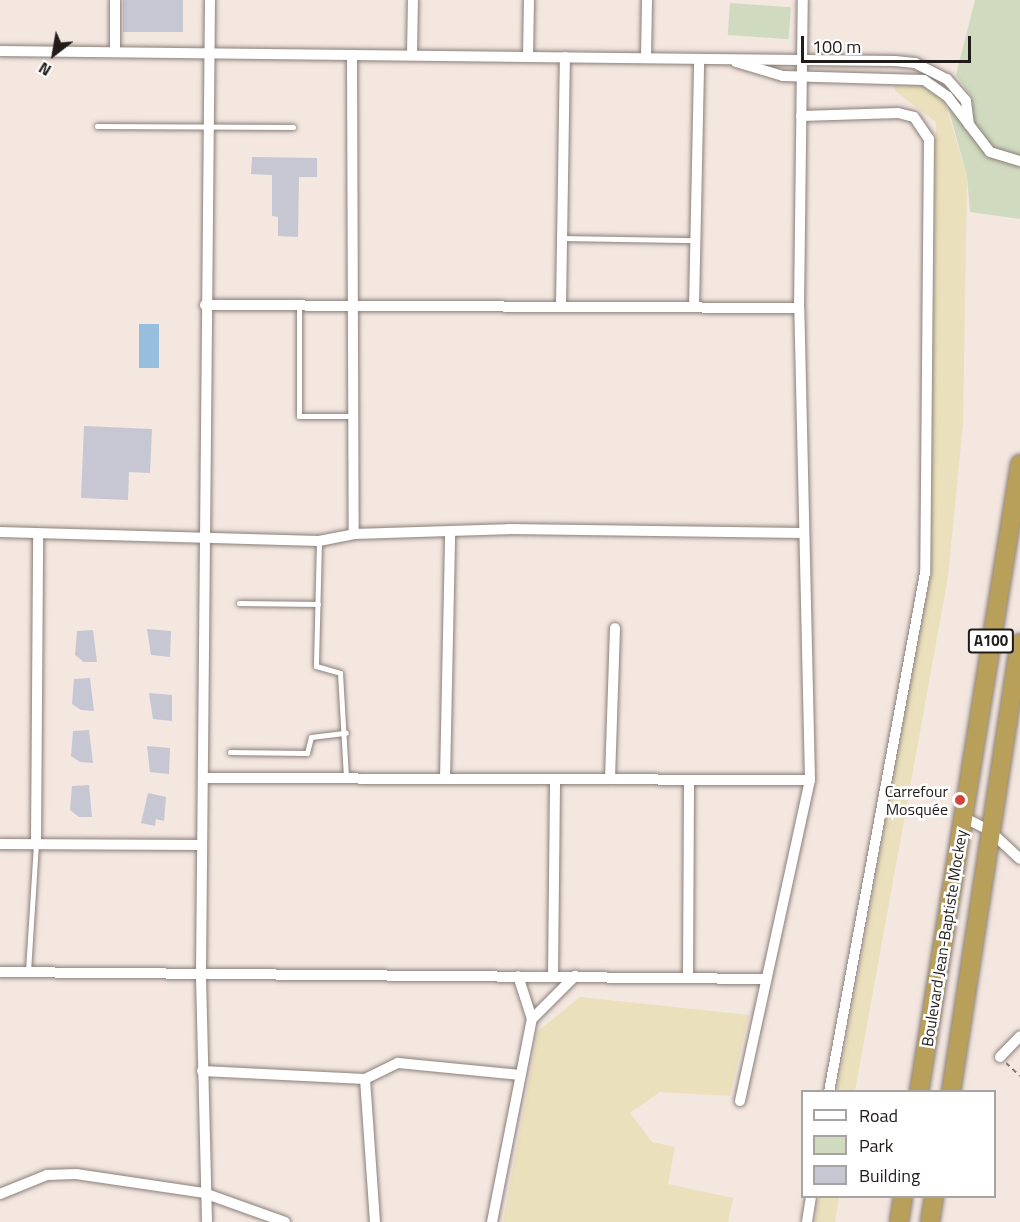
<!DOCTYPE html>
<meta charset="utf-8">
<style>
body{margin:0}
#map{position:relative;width:1020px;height:1222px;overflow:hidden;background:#f3e7e0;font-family:"Titillium Web",sans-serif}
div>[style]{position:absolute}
.green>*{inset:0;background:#cfdabe;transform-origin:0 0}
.sand>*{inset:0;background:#eae0bb}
.water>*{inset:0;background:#97bedc;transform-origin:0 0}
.building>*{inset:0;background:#c6c7d3;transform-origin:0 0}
.path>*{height:2px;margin-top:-1px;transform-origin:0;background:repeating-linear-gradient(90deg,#837b76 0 4.5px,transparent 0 9px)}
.roads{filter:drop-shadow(0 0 2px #8a7f79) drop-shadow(0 0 2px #8a7f79)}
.service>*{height:5px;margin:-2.5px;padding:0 2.5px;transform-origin:2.5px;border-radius:2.5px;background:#fff}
.minor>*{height:10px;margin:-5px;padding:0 5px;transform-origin:5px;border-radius:5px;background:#fff}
.trunk>*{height:18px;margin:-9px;padding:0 9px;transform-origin:9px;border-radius:9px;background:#b89f5a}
.dots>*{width:16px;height:16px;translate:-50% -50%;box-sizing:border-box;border:3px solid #fff;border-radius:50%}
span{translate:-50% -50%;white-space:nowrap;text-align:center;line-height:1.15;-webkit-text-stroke:5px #fff;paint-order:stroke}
.shield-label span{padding:2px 4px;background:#fff;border:2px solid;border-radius:4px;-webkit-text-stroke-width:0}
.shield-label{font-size:15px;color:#211c1a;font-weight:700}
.poi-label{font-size:16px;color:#211c1a}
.right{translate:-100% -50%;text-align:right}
.street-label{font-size:16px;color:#211c1a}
.legend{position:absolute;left:801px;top:1090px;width:195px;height:108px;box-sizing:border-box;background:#fff;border:2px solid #a6a4a3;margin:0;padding:8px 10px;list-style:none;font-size:18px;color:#211c1a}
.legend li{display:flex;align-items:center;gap:12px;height:30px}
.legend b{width:30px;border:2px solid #a6a4a3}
.north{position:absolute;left:24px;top:24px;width:60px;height:60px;-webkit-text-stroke:4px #fff;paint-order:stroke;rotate:211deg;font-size:16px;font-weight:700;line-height:24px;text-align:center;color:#211c1a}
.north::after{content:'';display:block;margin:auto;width:21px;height:27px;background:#211c1a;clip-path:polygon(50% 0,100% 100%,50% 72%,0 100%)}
.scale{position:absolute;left:801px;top:36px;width:170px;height:27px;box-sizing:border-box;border:3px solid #211c1a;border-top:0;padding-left:8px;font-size:18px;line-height:21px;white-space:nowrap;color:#211c1a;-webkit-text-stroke:4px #fff;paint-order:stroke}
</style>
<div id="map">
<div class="green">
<div style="clip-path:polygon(975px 0,1020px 0,1020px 219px,970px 212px,967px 176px,948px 107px,972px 97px,956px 75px)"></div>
<div style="left:730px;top:3px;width:61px;height:32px;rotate:4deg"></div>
</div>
<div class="sand">
<div style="clip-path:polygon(895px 82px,922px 83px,944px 100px,967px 176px,963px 423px,948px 577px,855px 1091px,837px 1092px,931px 572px,936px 122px,895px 91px)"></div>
<div style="clip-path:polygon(580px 997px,749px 1015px,730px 1096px,660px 1092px,630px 1113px,652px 1142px,675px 1147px,668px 1184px,733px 1198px,728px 1222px,503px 1222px,538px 1031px)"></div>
<div style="clip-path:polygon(819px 1197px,839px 1197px,835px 1222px,815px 1222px)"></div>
</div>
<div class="water">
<div style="left:139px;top:324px;width:20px;height:44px"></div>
</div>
<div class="building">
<div style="left:123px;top:0;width:60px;height:32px"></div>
<div style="clip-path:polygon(252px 157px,317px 158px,317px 177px,299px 177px,298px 237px,278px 236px,278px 217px,272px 216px,272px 175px,251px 174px)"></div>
<div style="clip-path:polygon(84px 426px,152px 429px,150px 473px,129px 472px,128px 500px,81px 498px)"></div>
<div style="clip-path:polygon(147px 629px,171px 631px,170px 657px,151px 655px)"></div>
<div style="clip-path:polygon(93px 630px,97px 662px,84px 662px,75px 655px,77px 631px)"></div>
<div style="clip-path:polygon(90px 678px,94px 711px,81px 710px,72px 704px,74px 679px)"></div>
<div style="clip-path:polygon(149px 693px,172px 695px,172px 721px,153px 719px)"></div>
<div style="clip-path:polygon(89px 730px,93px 763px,80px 762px,71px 756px,73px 731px)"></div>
<div style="clip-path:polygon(147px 746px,170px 748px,169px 774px,150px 772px)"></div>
<div style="clip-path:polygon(89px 785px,92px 817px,79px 817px,70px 810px,72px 786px)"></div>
<div style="clip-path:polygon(148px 793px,166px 797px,164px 821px,156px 819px,155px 826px,141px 823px)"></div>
</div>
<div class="path">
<div style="left:1006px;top:1063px;width:19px;rotate:43deg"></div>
</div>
<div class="roads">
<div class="service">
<div style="left:97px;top:126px;width:196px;rotate:0.3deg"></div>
<div style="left:562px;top:238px;width:133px;rotate:0.9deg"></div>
<div style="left:299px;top:305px;width:111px;rotate:90deg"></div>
<div style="left:299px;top:416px;width:53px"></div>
<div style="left:319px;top:541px;width:125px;rotate:91.4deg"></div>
<div style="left:316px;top:666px;width:25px;rotate:16deg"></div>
<div style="left:340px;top:673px;width:105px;rotate:86.7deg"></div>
<div style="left:239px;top:603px;width:79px;rotate:0.7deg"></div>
<div style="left:230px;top:752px;width:77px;rotate:0.7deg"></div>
<div style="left:307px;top:753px;width:16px;rotate:-76deg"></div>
<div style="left:311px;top:737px;width:35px;rotate:-7deg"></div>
<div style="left:28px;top:971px;width:126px;rotate:-86.4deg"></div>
</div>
<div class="minor">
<div style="left:0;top:51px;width:895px;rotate:0.64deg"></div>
<div style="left:895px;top:61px;width:20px;rotate:6deg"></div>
<div style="left:915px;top:63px;width:36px;rotate:27deg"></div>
<div style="left:947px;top:79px;width:29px;rotate:49deg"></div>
<div style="left:966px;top:101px;width:24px;rotate:83deg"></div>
<div style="left:115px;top:52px;width:52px;rotate:-90deg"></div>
<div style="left:352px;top:55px;width:479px;rotate:89.8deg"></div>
<div style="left:412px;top:55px;width:55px;rotate:-89deg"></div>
<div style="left:528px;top:57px;width:57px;rotate:-89deg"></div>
<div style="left:646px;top:58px;width:58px;rotate:-89deg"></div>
<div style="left:736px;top:62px;width:49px;rotate:16.6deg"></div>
<div style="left:783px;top:76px;width:141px;rotate:1.6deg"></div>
<div style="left:924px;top:80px;width:29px;rotate:35deg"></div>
<div style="left:948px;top:97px;width:69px;rotate:52.6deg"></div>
<div style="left:990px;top:152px;width:31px;rotate:17deg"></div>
<div style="left:801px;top:116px;width:97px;rotate:-1.8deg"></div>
<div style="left:898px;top:113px;width:16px;rotate:14deg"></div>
<div style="left:914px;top:117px;width:27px;rotate:56deg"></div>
<div style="left:929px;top:139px;width:434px;rotate:90.5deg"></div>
<div style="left:925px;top:573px;width:528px;rotate:100.48deg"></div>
<div style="left:205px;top:305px;width:594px;rotate:0.29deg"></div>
<div style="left:561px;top:306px;width:249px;rotate:-89.1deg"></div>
<div style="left:694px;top:307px;width:248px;rotate:-88.8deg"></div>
<div style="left:0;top:532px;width:319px;rotate:1.6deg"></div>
<div style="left:319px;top:541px;width:36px;rotate:-11deg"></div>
<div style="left:354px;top:534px;width:155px;rotate:-1.8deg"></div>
<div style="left:509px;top:529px;width:293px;rotate:0.8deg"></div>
<div style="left:204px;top:778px;width:606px;rotate:0.19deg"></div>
<div style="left:445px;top:779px;width:247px;rotate:-88.8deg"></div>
<div style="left:610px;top:779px;width:151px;rotate:-88.1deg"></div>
<div style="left:963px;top:817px;width:29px;rotate:27deg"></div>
<div style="left:989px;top:830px;width:42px;rotate:43.1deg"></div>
<div style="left:0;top:844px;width:202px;rotate:0.3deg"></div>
<div style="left:36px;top:844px;width:309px;rotate:-89.6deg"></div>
<div style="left:0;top:972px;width:765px;rotate:0.52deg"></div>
<div style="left:553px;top:976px;width:197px;rotate:-89.4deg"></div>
<div style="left:688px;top:978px;width:198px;rotate:-89.7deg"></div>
<div style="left:532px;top:1019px;width:61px;rotate:-45deg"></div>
<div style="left:1000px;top:1057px;width:29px;rotate:-46deg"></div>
<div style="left:202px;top:1071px;width:163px;rotate:2.8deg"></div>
<div style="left:740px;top:1101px;width:329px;rotate:-77.7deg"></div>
<div style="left:810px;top:780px;width:472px;rotate:-91.3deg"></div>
<div style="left:799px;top:308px;width:308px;rotate:-89.3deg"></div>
<div style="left:0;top:1194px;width:51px;rotate:-22deg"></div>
<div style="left:47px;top:1175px;width:29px;rotate:-2deg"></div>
<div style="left:76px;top:1174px;width:129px;rotate:8.4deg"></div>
<div style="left:204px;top:1193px;width:86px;rotate:19.7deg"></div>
<div style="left:207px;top:1222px;width:250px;rotate:-91.4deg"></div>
<div style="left:201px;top:972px;width:972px;rotate:-89.47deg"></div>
<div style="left:375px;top:1222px;width:143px;rotate:-94deg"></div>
<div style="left:365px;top:1079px;width:37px;rotate:-26deg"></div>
<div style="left:398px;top:1063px;width:123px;rotate:5.6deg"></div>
<div style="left:492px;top:1222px;width:207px;rotate:-78.9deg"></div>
<div style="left:532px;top:1019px;width:45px;rotate:-108deg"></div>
<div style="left:807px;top:1222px;width:26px;rotate:-81deg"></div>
</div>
<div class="trunk">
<div style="left:919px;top:1092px;width:636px;rotate:-80.86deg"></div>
<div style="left:951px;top:1092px;width:454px;rotate:-81.3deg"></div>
<div style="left:899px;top:1222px;width:26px;rotate:-81deg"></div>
<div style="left:930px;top:1222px;width:26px;rotate:-81deg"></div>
</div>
</div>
<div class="dots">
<div style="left:960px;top:800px;background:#d2443a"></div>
</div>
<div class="shield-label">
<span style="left:991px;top:641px">A100</span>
</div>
<div class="poi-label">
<span class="right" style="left:948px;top:800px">Carrefour<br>Mosquée</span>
</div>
<div class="street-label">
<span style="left:944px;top:938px;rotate:-81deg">Boulevard Jean-Baptiste Mockey</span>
</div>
<ul class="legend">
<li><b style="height:8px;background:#fff"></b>Road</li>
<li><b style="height:16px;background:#cfdabe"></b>Park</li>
<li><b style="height:16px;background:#c6c7d3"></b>Building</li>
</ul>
<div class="north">N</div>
<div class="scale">100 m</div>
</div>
